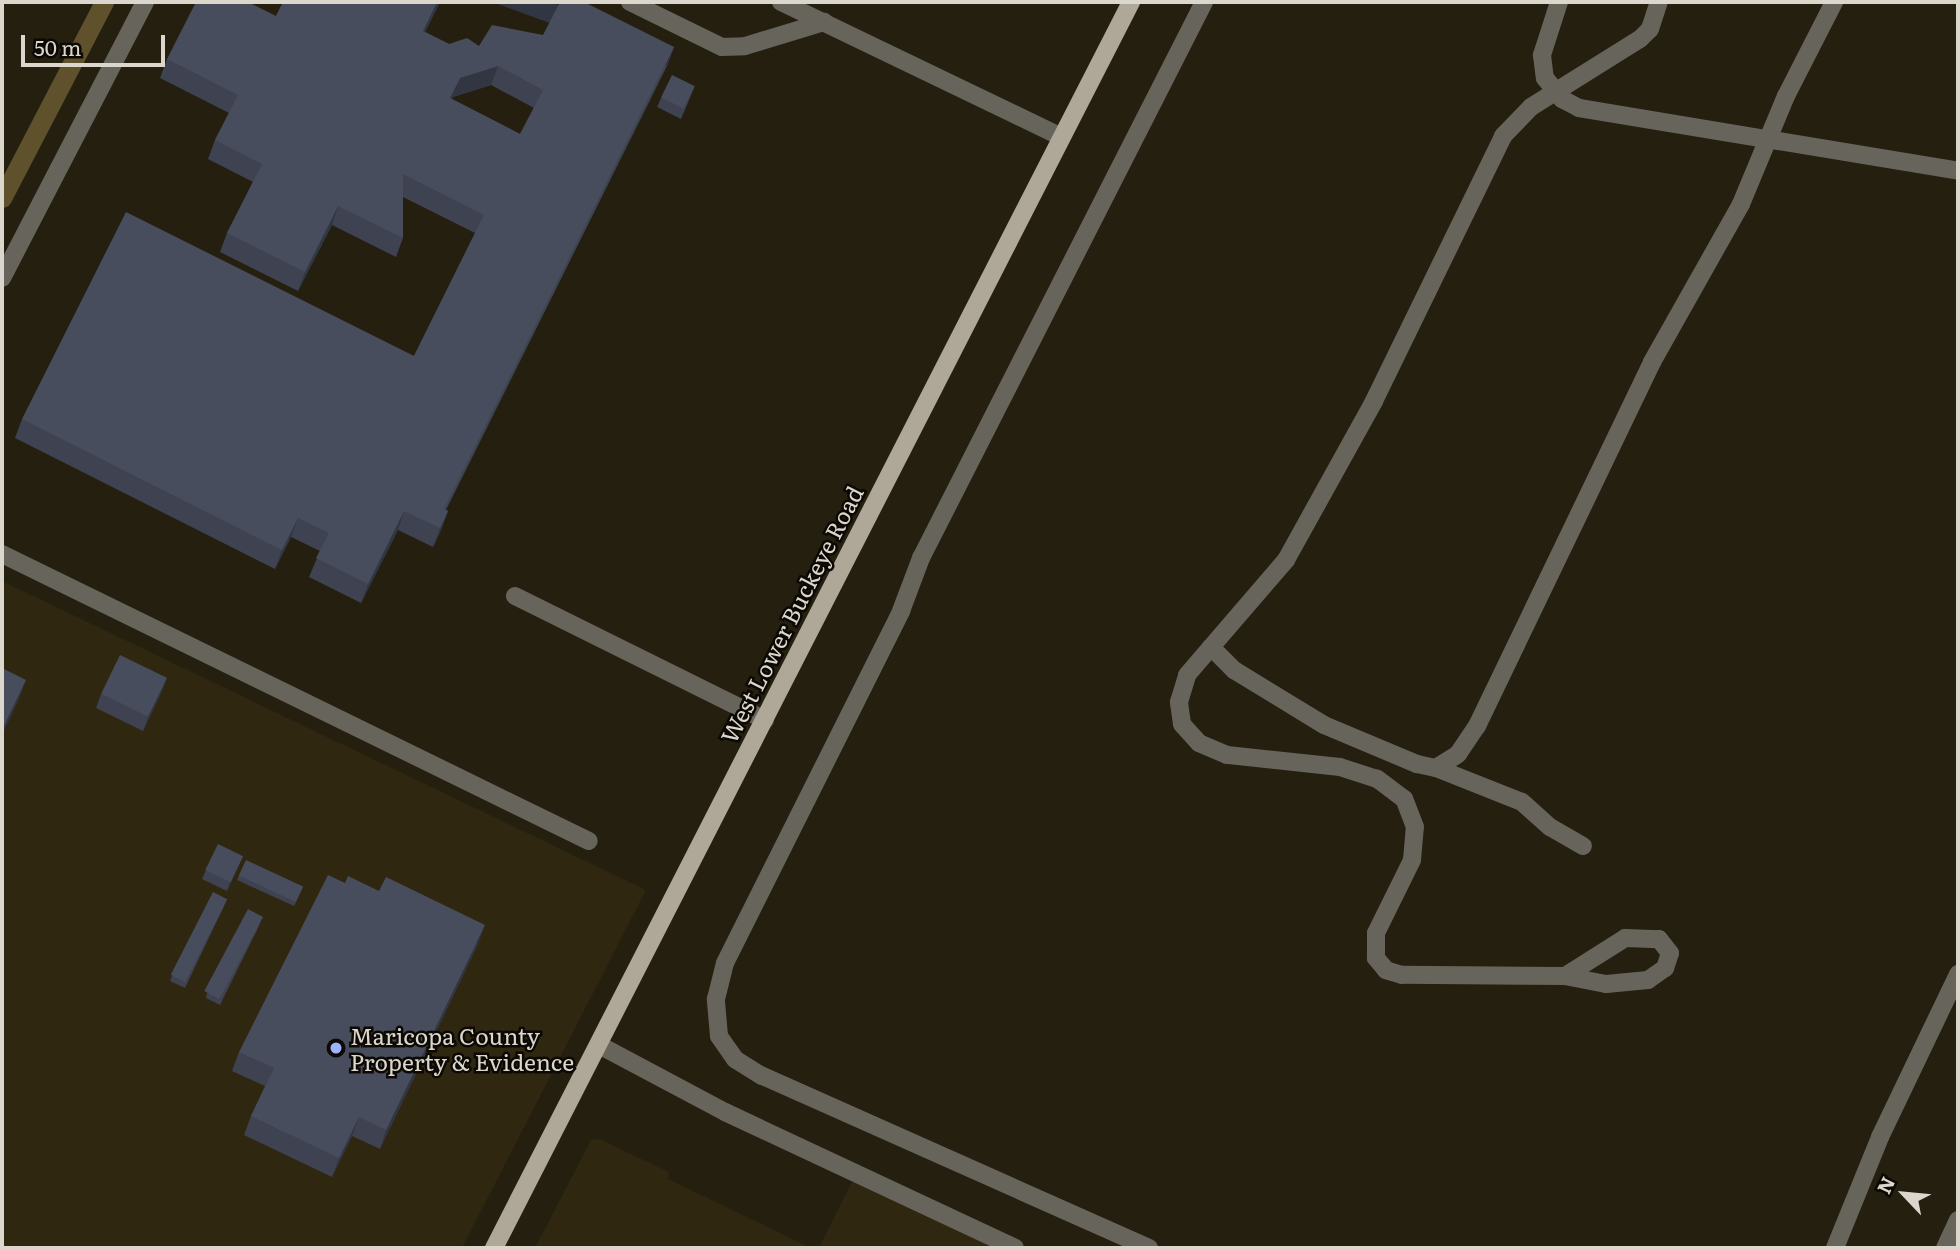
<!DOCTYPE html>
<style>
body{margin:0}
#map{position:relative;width:1960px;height:1250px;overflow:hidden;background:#251f10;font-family:Literata,serif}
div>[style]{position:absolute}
.built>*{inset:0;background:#302711}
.canal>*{height:19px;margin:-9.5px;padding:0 9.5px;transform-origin:9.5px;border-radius:9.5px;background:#60512d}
.minor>*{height:18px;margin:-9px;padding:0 9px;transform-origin:9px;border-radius:9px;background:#67645c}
.major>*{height:18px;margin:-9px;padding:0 9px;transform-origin:9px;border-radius:9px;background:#afa898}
.wall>*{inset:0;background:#3e4251}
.shaded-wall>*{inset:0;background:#323642;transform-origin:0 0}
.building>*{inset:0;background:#484d5e;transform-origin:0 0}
.dots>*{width:19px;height:19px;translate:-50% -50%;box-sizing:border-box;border:4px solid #0c0904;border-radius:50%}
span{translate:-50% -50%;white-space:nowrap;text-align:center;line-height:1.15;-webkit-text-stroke:5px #0c0904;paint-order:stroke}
.street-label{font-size:23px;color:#dbd7cd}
.poi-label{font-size:23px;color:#dbd7cd}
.left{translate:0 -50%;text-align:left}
.frame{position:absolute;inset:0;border:4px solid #dbd7cd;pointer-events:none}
.north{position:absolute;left:1869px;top:1159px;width:70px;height:70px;-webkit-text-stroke:5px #0c0904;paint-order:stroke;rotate:296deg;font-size:19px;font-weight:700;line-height:28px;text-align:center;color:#dbd7cd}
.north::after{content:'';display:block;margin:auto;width:24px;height:32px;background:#dbd7cd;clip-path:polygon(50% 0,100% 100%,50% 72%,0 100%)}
.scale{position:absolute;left:21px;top:35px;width:144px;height:32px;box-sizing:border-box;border:4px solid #dbd7cd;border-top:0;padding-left:9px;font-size:21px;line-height:24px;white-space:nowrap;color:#dbd7cd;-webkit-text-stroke:5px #0c0904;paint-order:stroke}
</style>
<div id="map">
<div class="built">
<div style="clip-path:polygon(2px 581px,646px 890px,462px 1248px,2px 1248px)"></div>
<div style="clip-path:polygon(599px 1139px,669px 1172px,668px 1179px,811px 1248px,535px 1248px,591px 1140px)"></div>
<div style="clip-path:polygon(853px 1180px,1001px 1248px,819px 1248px)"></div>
</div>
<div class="canal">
<div style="left:2px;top:198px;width:221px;rotate:-62.5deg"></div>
</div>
<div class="minor">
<div style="left:630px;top:2px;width:102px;rotate:26.1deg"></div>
<div style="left:722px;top:47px;width:23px;rotate:-2deg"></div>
<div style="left:745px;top:46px;width:83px;rotate:-16.9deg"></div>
<div style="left:781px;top:2px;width:311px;rotate:25.7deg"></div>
<div style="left:1559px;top:2px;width:56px;rotate:107.8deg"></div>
<div style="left:1542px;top:55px;width:23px;rotate:83deg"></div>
<div style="left:1545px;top:78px;width:27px;rotate:51deg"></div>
<div style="left:1562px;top:99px;width:19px;rotate:28deg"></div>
<div style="left:1579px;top:108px;width:384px;rotate:9.4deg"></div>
<div style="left:2px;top:278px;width:311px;rotate:-62.6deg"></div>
<div style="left:2px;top:554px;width:653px;rotate:26.06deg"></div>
<div style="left:515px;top:596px;width:279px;rotate:26.4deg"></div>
<div style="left:1211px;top:647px;width:33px;rotate:45deg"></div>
<div style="left:1234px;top:670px;width:105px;rotate:31.4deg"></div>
<div style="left:1324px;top:725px;width:101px;rotate:22.8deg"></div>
<div style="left:1417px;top:764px;width:19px;rotate:12deg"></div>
<div style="left:1436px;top:768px;width:26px;rotate:-32deg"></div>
<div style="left:1458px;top:754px;width:34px;rotate:-56deg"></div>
<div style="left:1477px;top:726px;width:404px;rotate:-64.3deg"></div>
<div style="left:1652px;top:362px;width:181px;rotate:-60.6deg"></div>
<div style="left:1741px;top:204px;width:117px;rotate:-67.4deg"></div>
<div style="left:1786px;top:96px;width:106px;rotate:-62.9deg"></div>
<div style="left:1436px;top:768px;width:92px;rotate:21.6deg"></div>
<div style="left:1522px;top:802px;width:38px;rotate:42deg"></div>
<div style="left:1550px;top:827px;width:38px;rotate:30deg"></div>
<div style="left:1565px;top:976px;width:71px;rotate:-32.3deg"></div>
<div style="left:1625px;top:938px;width:34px;rotate:2deg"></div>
<div style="left:1659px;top:939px;width:18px;rotate:52deg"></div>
<div style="left:1670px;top:953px;width:16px;rotate:108deg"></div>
<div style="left:1665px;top:968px;width:21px;rotate:145deg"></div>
<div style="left:1648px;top:980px;width:42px;rotate:174.6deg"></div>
<div style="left:1606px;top:984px;width:42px;rotate:-169deg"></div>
<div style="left:1565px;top:976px;width:163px;rotate:-179.6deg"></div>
<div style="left:1402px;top:975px;width:17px;rotate:-163deg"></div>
<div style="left:1386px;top:970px;width:16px;rotate:-130deg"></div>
<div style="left:1376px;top:958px;width:25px;rotate:-90deg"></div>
<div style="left:1376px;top:933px;width:81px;rotate:-63.7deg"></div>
<div style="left:1412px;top:860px;width:33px;rotate:-85deg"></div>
<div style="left:1415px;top:827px;width:30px;rotate:-111deg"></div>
<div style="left:1404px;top:799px;width:34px;rotate:-143deg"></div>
<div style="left:1377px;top:779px;width:39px;rotate:-162deg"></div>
<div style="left:1340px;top:767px;width:114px;rotate:-173.9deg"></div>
<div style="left:1227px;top:755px;width:30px;rotate:-157deg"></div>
<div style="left:1199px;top:743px;width:25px;rotate:-132deg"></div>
<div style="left:1182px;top:724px;width:22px;rotate:-98deg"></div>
<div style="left:1179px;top:702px;width:28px;rotate:-73deg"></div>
<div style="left:1187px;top:675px;width:152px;rotate:-49.3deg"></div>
<div style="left:1286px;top:560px;width:182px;rotate:-61deg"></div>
<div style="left:1374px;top:401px;width:295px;rotate:-64deg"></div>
<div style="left:1503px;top:136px;width:40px;rotate:-46deg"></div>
<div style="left:1531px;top:107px;width:128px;rotate:-32deg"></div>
<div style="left:1640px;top:39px;width:14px;rotate:-45deg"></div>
<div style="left:1650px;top:29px;width:28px;rotate:-72deg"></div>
<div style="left:599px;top:1045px;width:143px;rotate:28deg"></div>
<div style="left:725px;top:1112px;width:320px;rotate:25.1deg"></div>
<div style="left:1149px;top:1248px;width:424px;rotate:-156deg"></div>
<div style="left:762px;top:1076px;width:32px;rotate:-148deg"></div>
<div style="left:735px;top:1059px;width:28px;rotate:-125deg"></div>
<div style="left:719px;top:1036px;width:37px;rotate:-95deg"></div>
<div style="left:716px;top:999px;width:37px;rotate:-76deg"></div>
<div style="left:725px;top:963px;width:394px;rotate:-63.4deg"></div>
<div style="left:901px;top:611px;width:57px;rotate:-69.3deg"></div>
<div style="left:921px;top:558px;width:624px;rotate:-63.02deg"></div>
<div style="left:1835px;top:1248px;width:120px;rotate:-67.9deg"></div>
<div style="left:1880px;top:1137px;width:181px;rotate:-64.4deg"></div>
<div style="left:1945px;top:1248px;width:31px;rotate:-65deg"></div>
</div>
<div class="major">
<div style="left:494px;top:1248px;width:1399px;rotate:-62.92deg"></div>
</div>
<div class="wall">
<div style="clip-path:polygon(evenodd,283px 2px,440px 2px,425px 32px,449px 44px,479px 46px,543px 35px,674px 47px,667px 66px,446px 510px,448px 511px,441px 530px,433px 547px,398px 530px,361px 603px,309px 577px,320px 551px,291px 537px,275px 569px,15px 438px,22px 419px,414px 356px,475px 233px,403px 197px,403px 238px,396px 257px,332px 225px,298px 291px,220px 252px,227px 233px,253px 182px,208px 159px,215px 140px,229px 113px,160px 78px,167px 59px,276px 16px,283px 2px,491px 85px,534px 108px,520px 134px,452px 99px,453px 97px,491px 85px)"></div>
<div style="clip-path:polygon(695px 86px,681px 119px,657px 107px,661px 98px)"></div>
<div style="clip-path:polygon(167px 678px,161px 693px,143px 731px,96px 708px,101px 694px)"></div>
<div style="clip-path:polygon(239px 865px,227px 891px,202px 879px,206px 870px)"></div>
<div style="clip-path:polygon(239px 875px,303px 887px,294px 906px,237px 880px)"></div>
<div style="clip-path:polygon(225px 904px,185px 988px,170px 981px,172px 976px)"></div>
<div style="clip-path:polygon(261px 922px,220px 1005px,206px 998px,207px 993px)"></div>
<div style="clip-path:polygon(478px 944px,380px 1149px,352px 1136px,332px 1177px,244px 1135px,251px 1116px,265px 1086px,232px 1071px,239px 1052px)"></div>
</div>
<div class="shaded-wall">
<div style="clip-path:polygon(437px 2px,440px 2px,416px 50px,423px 31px)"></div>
<div style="left:674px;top:47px;width:20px;height:516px;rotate:110deg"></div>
<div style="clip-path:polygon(498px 66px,491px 85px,453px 97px,444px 117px,450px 98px,460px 78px)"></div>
<div style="clip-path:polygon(338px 206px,332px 225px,298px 291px,305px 272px)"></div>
<div style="clip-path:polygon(404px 511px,398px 530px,361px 603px,368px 584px)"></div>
<div style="clip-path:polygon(448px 511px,441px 530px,433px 547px,440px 528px)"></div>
<div style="clip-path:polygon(298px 518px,291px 537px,275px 569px,282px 550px)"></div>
<div style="clip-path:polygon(167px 678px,161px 693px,143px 731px,148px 717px)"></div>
<div style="clip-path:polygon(26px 680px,19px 699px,2px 735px,2px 730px)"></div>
<div style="clip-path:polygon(243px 856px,239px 865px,227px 891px,230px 881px)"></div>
<div style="clip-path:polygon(485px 925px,478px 944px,380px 1149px,386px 1130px)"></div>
<div style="clip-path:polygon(359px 1117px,352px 1136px,332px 1177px,339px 1158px)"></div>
</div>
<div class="building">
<div style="clip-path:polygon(evenodd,196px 2px,248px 2px,276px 16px,283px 2px,437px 2px,423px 31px,449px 44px,467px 38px,479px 46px,492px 25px,543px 35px,560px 2px,584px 2px,674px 47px,444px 509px,448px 511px,440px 528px,404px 511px,368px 584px,316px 558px,329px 533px,298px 518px,282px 550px,22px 419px,126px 212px,414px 356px,484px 215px,403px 174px,403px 238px,338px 206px,305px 272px,227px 233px,262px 164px,215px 140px,238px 95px,167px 59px,196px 2px,498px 66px,543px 90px,520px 134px,450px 98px,460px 78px,498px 66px)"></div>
<div style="left:672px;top:75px;width:25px;height:25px;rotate:26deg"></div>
<div style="left:120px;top:655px;width:52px;height:43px;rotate:26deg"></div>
<div style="clip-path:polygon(2px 668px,26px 680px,2px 730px)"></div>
<div style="left:218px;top:844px;width:28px;height:29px;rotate:26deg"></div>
<div style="left:246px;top:860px;width:63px;height:17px;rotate:25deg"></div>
<div style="clip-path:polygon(328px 875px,345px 883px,348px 876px,379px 891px,386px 877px,485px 925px,386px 1130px,359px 1117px,339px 1158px,251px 1116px,274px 1068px,239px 1052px)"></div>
<div style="left:213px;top:892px;width:16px;height:93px;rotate:27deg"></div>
<div style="left:248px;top:909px;width:17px;height:93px;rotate:28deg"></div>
</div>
<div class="dots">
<div style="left:336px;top:1048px;background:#9eb3fd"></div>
</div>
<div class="street-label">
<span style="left:791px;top:614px;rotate:-63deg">West Lower Buckeye Road</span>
</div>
<div class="poi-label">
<span class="left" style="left:350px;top:1048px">Maricopa County<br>Property &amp; Evidence</span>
</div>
<div class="frame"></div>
<div class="north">N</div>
<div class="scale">50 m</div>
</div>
